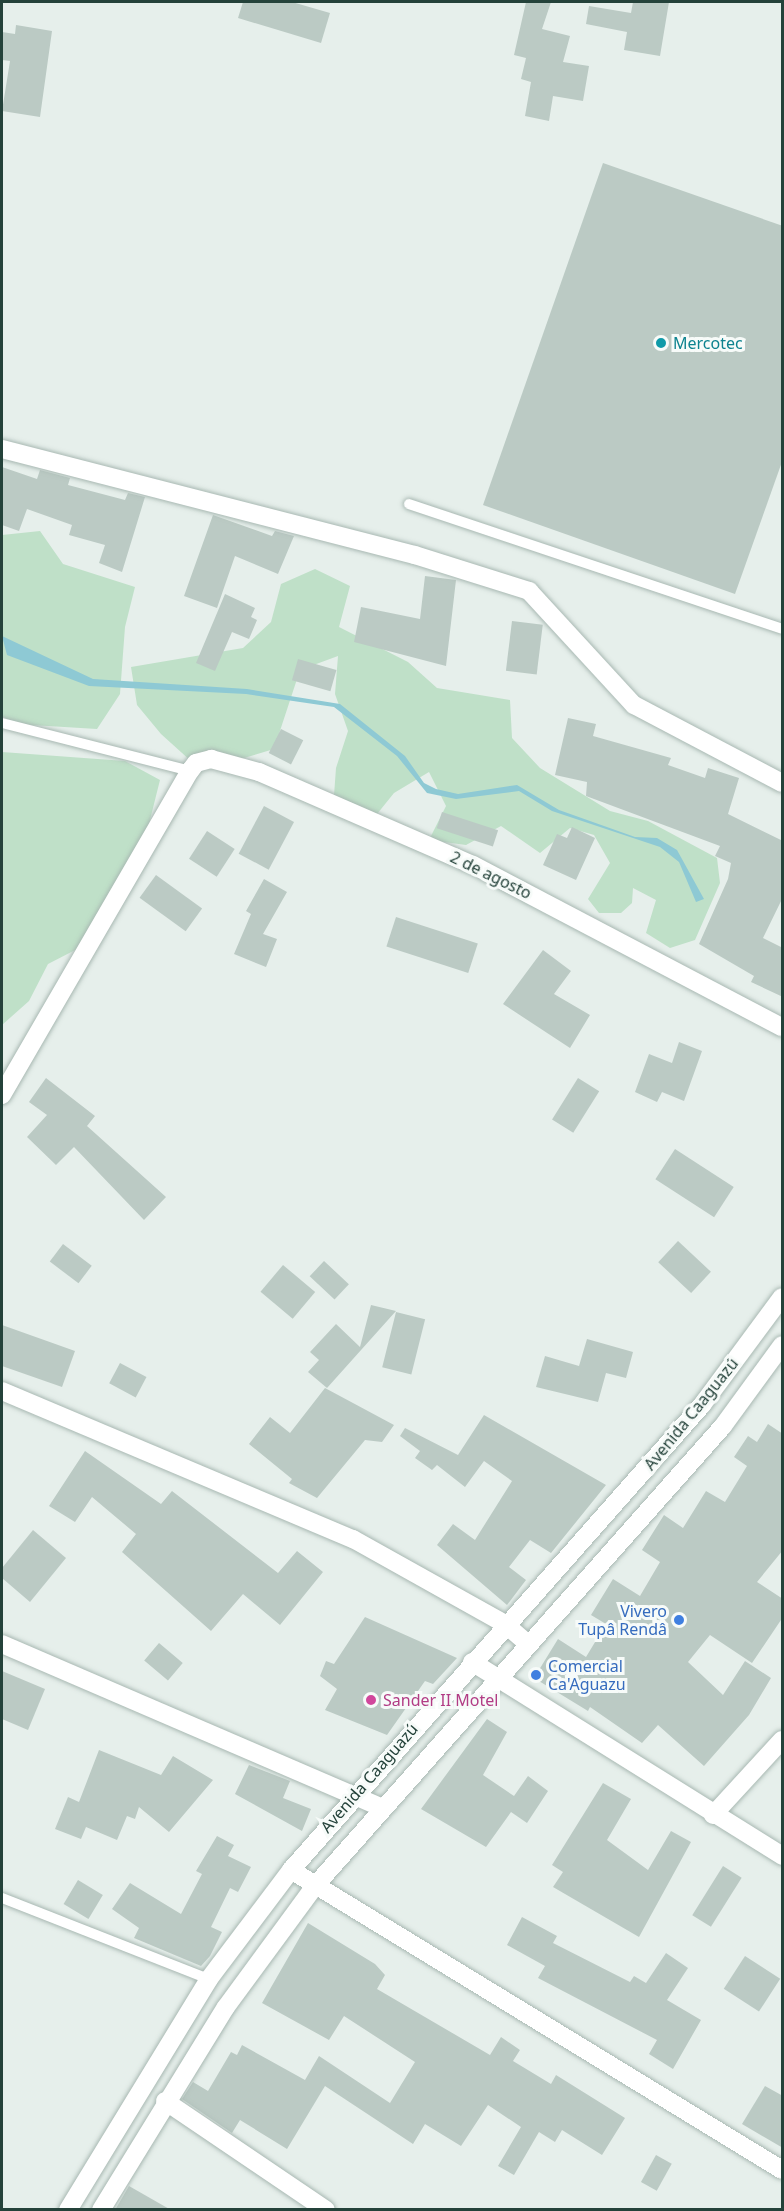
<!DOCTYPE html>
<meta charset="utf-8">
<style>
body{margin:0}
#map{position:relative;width:784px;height:2211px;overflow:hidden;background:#e6efeb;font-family:"Noto Sans",sans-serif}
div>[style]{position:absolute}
.green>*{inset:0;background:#bfe0c8}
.water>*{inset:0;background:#8ec9d4}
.building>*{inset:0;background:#bbcac4;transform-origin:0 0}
.roads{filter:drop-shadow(0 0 2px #a8b8b2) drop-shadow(0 0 2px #a8b8b2)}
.service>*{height:10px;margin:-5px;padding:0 5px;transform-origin:5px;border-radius:5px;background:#fff}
.minor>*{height:18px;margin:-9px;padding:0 9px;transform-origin:9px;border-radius:9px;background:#fff}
.tertiary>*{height:18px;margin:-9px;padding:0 9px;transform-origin:9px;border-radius:9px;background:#fff}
.dots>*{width:16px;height:16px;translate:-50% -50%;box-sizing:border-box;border:3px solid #f7fbf9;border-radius:50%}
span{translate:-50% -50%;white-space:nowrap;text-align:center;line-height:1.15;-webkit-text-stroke:6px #f7fbf9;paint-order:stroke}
.culture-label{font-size:16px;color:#0d838f}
.left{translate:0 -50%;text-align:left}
.street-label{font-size:16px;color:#24423a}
.shop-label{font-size:16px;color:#366cbe}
.right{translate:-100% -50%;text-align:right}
.hotel-label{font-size:16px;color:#b23c85}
.frame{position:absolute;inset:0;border:3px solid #24423a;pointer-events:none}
</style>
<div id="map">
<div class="green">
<div style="clip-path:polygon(40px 531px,63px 564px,135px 587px,125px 627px,120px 694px,97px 729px,15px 724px,2px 716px,2px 535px)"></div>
<div style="clip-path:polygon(315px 569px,350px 586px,339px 627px,408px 662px,437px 688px,510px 700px,512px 738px,540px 768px,610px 811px,648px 821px,717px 858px,720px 883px,695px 940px,670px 948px,646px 933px,656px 900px,633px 888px,632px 903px,621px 913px,599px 913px,588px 899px,610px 863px,594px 835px,570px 828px,540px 853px,501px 826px,466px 845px,429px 840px,446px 806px,429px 772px,394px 793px,369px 824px,333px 809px,336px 768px,348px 731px,335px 694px,338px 656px,300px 670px,274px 749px,234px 761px,192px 762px,161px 734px,137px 705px,131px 667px,243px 648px,271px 622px,281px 584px)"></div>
<div style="clip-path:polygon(2px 752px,125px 761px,160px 780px,146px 836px,83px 946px,48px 964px,29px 1001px,2px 1025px)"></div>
</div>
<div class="water">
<div style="clip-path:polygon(2px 636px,93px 679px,247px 689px,340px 704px,405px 756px,424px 783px,436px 789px,458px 794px,517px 785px,559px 810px,635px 837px,657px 838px,677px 850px,704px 899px,696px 902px,679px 862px,660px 847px,552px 811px,519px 791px,456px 799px,427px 793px,397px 756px,334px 707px,246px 694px,89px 686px,7px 655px)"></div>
</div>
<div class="building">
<div style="clip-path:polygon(243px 2px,292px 2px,330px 13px,321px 43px,238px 18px)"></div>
<div style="clip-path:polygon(526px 2px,551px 2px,542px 29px,570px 36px,563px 62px,589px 66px,583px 101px,553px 96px,549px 121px,525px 116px,531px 82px,521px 79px,526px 58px,514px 55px)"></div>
<div style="clip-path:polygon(633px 2px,669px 2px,660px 56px,624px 50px,627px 32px,586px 24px,589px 6px,631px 13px)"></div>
<div style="clip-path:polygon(16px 25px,52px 31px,40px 117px,2px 111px,10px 61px,2px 60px,2px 32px,15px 34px)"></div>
<div style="clip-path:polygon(603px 163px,783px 226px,783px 459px,735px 594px,483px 505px)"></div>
<div style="clip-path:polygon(2px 467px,37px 479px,40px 470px,70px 478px,68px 485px,125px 500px,128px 493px,145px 497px,122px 572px,99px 563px,105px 545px,69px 535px,72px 525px,27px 509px,19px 531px,2px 525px)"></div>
<div style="clip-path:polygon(213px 515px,272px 536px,275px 531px,294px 536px,278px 574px,235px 556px,217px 608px,184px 596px)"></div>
<div style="clip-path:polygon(425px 576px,456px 580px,446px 666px,354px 642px,361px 607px,420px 619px)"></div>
<div style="clip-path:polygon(225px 594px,255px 608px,251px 617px,257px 620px,249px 639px,232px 632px,215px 671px,196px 663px)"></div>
<div style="left:512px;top:621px;width:31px;height:50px;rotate:7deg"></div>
<div style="left:298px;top:659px;width:40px;height:22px;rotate:16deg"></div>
<div style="clip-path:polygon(568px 718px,596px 724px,593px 736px,671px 758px,668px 765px,705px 778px,708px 768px,739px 778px,728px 814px,783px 841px,783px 897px,763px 938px,783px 948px,783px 997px,751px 982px,754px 976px,699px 944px,728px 879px,731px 863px,715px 856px,720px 846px,586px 796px,587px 782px,555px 775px)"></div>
<div style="left:281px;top:729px;width:25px;height:27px;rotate:27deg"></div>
<div style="left:264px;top:806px;width:34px;height:54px;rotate:28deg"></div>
<div style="left:442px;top:812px;width:59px;height:17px;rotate:18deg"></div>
<div style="clip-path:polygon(572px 827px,595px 838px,576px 880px,543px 865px,557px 834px,567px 838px)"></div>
<div style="left:207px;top:831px;width:33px;height:33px;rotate:33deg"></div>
<div style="left:156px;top:875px;width:57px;height:28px;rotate:36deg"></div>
<div style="clip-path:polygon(264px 879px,287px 892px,263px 934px,277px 939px,266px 967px,234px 954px,251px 914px,246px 911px)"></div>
<div style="left:396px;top:917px;width:86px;height:31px;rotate:18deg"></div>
<div style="clip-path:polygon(543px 950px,571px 971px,554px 994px,590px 1015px,570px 1048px,503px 1004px)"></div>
<div style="clip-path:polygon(679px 1042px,702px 1051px,684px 1101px,662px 1092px,657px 1102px,635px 1092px,649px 1054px,672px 1063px)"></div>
<div style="clip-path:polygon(46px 1078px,95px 1116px,87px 1126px,166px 1197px,144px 1220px,74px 1147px,56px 1165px,27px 1137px,47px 1115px,29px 1102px)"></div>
<div style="left:578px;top:1078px;width:25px;height:49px;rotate:32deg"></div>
<div style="left:675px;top:1149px;width:70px;height:36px;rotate:33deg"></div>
<div style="left:678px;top:1241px;width:45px;height:29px;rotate:43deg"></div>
<div style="left:63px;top:1244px;width:36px;height:22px;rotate:37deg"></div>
<div style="left:324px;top:1261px;width:34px;height:21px;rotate:43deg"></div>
<div style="left:283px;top:1265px;width:42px;height:35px;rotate:40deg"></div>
<div style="clip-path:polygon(371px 1305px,396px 1311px,327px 1388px,308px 1372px,319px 1360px,310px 1352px,336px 1324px,360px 1347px)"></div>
<div style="left:396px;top:1312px;width:30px;height:57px;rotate:14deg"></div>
<div style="clip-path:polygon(2px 1325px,75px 1351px,62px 1387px,2px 1366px)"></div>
<div style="clip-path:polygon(587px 1339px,633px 1352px,626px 1378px,606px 1373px,598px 1402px,536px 1387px,545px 1356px,579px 1366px)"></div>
<div style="left:120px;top:1363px;width:30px;height:23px;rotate:28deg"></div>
<div style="clip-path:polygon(325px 1388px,394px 1425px,382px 1442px,365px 1440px,317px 1498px,289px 1483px,292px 1479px,249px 1444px,270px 1417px,290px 1433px)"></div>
<div style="clip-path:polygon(484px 1415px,606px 1485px,551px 1553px,530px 1540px,509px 1567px,526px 1580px,507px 1605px,437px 1545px,453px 1524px,475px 1540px,512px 1481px,484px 1461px,465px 1487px,437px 1465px,432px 1470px,415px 1458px,420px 1451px,400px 1436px,405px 1428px,458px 1455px)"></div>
<div style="clip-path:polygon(768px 1424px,783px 1434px,783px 1550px,757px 1582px,783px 1599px,783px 1617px,752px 1663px,710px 1635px,688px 1662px,723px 1695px,745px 1661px,771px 1678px,749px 1715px,704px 1766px,658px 1725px,642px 1743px,590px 1707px,588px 1711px,534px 1678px,558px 1639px,586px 1657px,606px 1624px,591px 1615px,613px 1579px,640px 1596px,660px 1562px,642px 1550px,664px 1515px,683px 1528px,706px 1491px,725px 1502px,747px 1466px,734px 1457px,748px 1436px,757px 1442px)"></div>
<div style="clip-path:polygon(85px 1451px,161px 1504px,172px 1491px,278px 1573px,297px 1551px,323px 1572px,280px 1625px,243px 1594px,211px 1631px,122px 1552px,136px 1534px,92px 1497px,75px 1522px,49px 1506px)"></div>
<div style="clip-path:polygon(33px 1530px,66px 1558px,30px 1602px,2px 1578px,2px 1568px)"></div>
<div style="clip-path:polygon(365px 1617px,457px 1658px,433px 1684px,425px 1681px,387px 1735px,325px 1710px,337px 1689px,320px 1676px,326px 1661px,334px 1664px)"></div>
<div style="left:159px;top:1643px;width:31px;height:23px;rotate:40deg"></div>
<div style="clip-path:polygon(2px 1671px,45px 1689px,28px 1730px,2px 1719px)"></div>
<div style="clip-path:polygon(487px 1719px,507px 1732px,483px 1775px,514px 1796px,528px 1776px,548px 1791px,527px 1823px,511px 1812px,486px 1847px,421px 1809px)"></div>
<div style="clip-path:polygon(99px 1750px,161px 1775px,173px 1756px,213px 1780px,169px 1832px,139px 1807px,135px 1819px,127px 1816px,117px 1840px,86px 1827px,81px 1839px,55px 1829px,68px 1797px,79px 1802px)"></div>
<div style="clip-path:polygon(249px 1765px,290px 1781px,283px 1798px,311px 1809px,302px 1831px,235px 1794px)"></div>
<div style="clip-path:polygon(603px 1783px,631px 1799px,607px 1840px,648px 1870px,671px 1831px,691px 1842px,639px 1937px,553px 1887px,563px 1872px,552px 1865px)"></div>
<div style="clip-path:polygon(217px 1836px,234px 1845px,228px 1856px,251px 1867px,238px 1892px,230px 1888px,211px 1927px,222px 1932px,210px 1956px,201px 1966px,134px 1938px,139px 1928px,112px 1909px,130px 1883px,181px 1914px,202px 1874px,196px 1871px)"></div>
<div style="left:723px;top:1866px;width:22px;height:58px;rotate:32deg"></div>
<div style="left:78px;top:1880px;width:29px;height:28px;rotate:31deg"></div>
<div style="clip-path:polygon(522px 1917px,557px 1936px,553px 1943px,630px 1982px,634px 1976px,646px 1983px,666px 1953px,688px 1968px,667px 2000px,701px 2020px,673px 2069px,649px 2054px,657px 2040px,538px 1978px,545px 1966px,507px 1945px)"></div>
<div style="clip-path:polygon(308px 1923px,375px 1964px,385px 1975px,377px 1989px,490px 2055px,501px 2037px,520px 2050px,513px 2061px,551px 2084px,556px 2075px,625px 2118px,602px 2155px,562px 2130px,555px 2142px,539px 2132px,514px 2175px,498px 2166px,521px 2127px,488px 2105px,461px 2146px,425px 2124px,413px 2144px,325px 2086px,287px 2149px,240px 2120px,232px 2133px,182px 2099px,193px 2082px,208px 2091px,231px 2052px,237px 2055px,242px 2045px,305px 2080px,319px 2056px,390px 2103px,415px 2062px,344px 2016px,329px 2040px,262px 2003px)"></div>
<div style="left:745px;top:1956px;width:42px;height:39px;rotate:33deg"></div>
<div style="clip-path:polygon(765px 2086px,783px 2096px,783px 2148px,742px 2124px)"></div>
<div style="left:656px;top:2155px;width:18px;height:31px;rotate:29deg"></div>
<div style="clip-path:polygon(129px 2186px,171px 2210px,115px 2210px)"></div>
</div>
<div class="roads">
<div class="service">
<div style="left:409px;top:504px;width:393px;rotate:18.5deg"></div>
<div style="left:2px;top:723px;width:194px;rotate:14.3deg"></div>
<div style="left:2px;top:1898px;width:222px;rotate:21.4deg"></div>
</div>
<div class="minor">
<div style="left:2px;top:449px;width:426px;rotate:14.4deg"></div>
<div style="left:415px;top:555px;width:120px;rotate:17.5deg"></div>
<div style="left:529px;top:591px;width:155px;rotate:47.4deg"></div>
<div style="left:634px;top:705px;width:167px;rotate:27.8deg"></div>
<div style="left:2px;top:1095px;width:375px;rotate:-59.9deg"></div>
<div style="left:190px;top:771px;width:10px;rotate:-53deg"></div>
<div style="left:196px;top:763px;width:16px;rotate:-15deg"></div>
<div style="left:211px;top:759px;width:50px;rotate:15.2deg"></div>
<div style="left:259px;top:772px;width:233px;rotate:23.5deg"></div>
<div style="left:473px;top:865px;width:349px;rotate:27.7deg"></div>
<div style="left:2px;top:1391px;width:381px;rotate:22.9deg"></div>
<div style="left:353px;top:1539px;width:174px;rotate:29.2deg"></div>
<div style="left:505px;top:1624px;width:29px;rotate:41deg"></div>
<div style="left:2px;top:1644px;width:415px;rotate:23.3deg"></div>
<div style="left:472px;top:1662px;width:366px;rotate:32deg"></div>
<div style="left:713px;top:1815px;width:102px;rotate:-47.4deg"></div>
<div style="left:291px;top:1870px;width:575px;rotate:31.42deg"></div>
<div style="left:165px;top:2101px;width:194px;rotate:34.1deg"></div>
</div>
<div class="tertiary">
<div style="left:68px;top:2210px;width:271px;rotate:-58.6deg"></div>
<div style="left:209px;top:1979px;width:136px;rotate:-53deg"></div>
<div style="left:291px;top:1870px;width:621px;rotate:-48.53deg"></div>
<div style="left:702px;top:1405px;width:134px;rotate:-53.5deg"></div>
<div style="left:101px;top:2210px;width:238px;rotate:-58.4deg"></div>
<div style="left:226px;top:2007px;width:149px;rotate:-53.7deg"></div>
<div style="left:314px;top:1887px;width:616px;rotate:-48.42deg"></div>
<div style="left:723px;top:1426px;width:100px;rotate:-53.9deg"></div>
</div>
</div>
<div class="dots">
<div style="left:661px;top:343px;background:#0f9aa8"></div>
<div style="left:679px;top:1620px;background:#3f7fe0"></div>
<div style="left:536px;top:1675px;background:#3f7fe0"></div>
<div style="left:371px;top:1700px;background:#d1479c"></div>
</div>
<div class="culture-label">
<span class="left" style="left:673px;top:343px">Mercotec</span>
</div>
<div class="street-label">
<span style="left:491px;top:875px;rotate:26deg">2 de agosto</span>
<span style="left:691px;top:1414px;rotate:-51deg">Avenida Caaguazú</span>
<span style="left:369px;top:1778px;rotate:-49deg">Avenida Caaguazú</span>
</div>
<div class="shop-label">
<span class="right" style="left:667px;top:1620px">Vivero<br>Tupâ Rendâ</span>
<span class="left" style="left:548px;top:1675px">Comercial<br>Ca'Aguazu</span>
</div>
<div class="hotel-label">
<span class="left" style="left:383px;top:1700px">Sander II Motel</span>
</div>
<div class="frame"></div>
</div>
